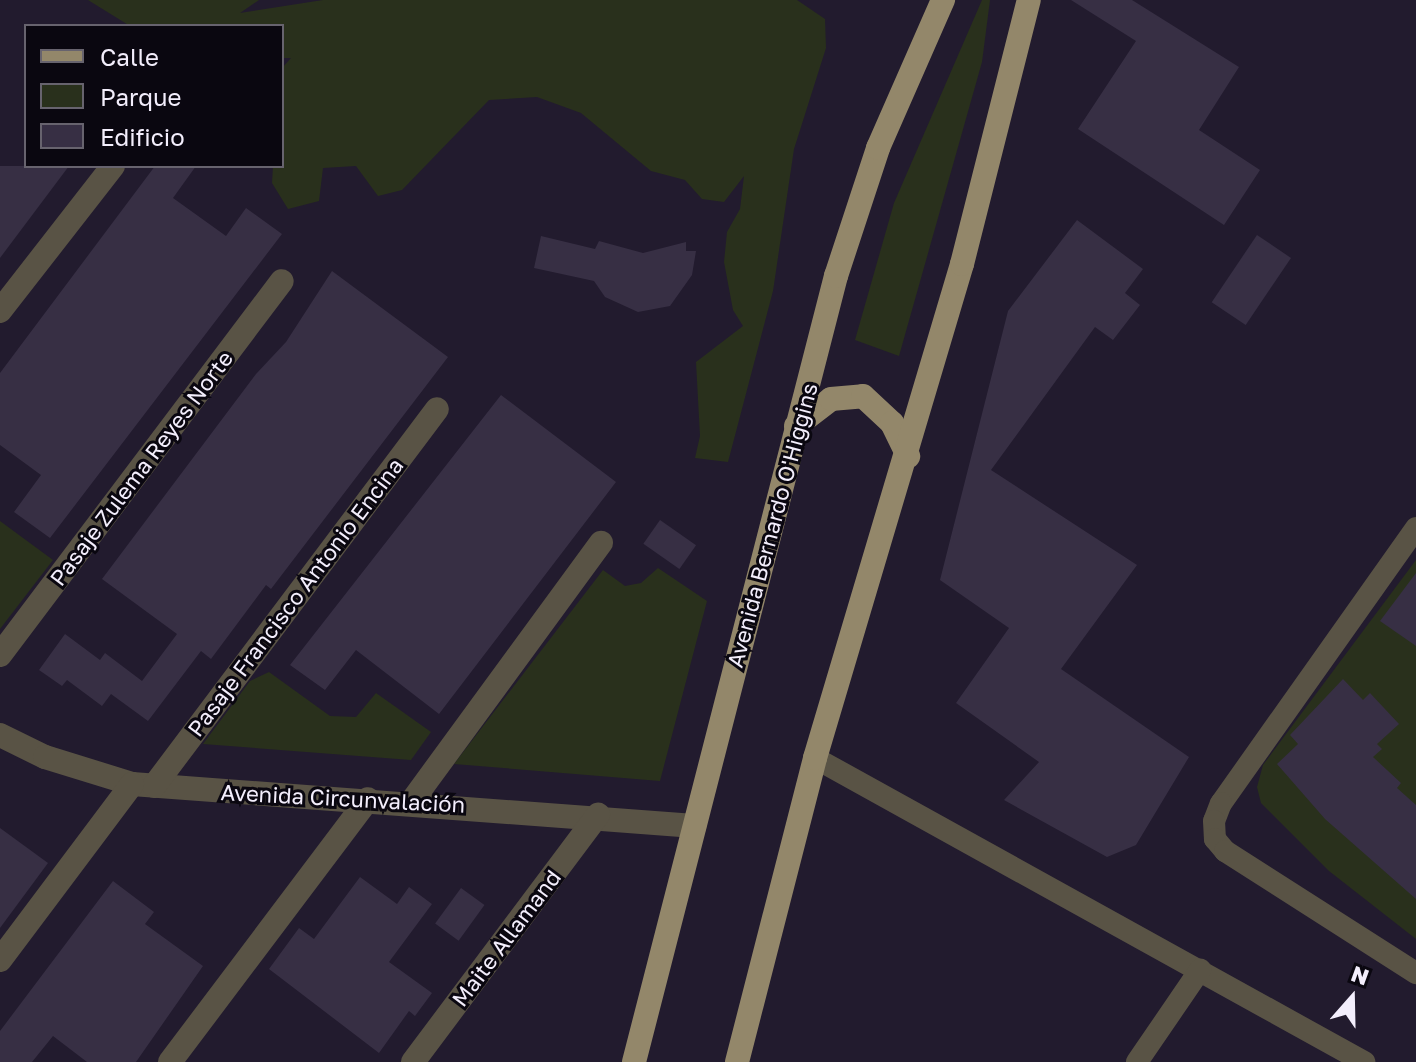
<!DOCTYPE html>
<meta charset="utf-8">
<style>
body{margin:0}
#map{position:relative;width:1416px;height:1062px;overflow:hidden;background:#221b2e;font-family:"Golos Text",sans-serif}
div>[style]{position:absolute}
.green>*{inset:0;background:#29301c}
.building>*{inset:0;background:#372f44;transform-origin:0 0}
.lane>*{height:22px;margin:-11px;padding:0 11px;transform-origin:11px;border-radius:11px;background:#595345}
.street>*{height:24px;margin:-12px;padding:0 12px;transform-origin:12px;border-radius:12px;background:#595345}
.primary>*{height:24px;margin:-12px;padding:0 12px;transform-origin:12px;border-radius:12px;background:#93876a}
span{translate:-50% -50%;white-space:nowrap;text-align:center;line-height:1.15;-webkit-text-stroke:6px #0a0710;paint-order:stroke}
.street-label{font-size:22px;color:#f3eefc}
.legend{position:absolute;left:24px;top:24px;width:260px;height:144px;box-sizing:border-box;background:#0a0710;border:2px solid #67636e;margin:0;padding:10px 14px;list-style:none;font-size:24px;color:#f3eefc}
.legend li{display:flex;align-items:center;gap:16px;height:40px}
.legend b{width:40px;border:2px solid #67636e}
.north{position:absolute;left:1312px;top:958px;width:80px;height:80px;-webkit-text-stroke:6px #0a0710;paint-order:stroke;rotate:20deg;font-size:22px;font-weight:700;line-height:32px;text-align:center;color:#f3eefc}
.north::after{content:'';display:block;margin:auto;width:28px;height:36px;background:#f3eefc;clip-path:polygon(50% 0,100% 100%,50% 72%,0 100%)}
</style>
<div id="map">
<div class="green">
<div style="clip-path:polygon(88px 0,259px 0,240px 13px,323px 0,797px 0,825px 19px,826px 48px,794px 149px,773px 291px,728px 462px,695px 458px,700px 436px,696px 362px,743px 326px,733px 310px,724px 262px,727px 232px,740px 209px,744px 176px,724px 202px,702px 199px,685px 180px,651px 171px,581px 113px,537px 97px,489px 100px,402px 190px,378px 196px,356px 166px,323px 168px,319px 201px,288px 209px,272px 183px,273px 166px,282px 166px,282px 68px,291px 58px,282px 58px,282px 26px,130px 26px)"></div>
<div style="clip-path:polygon(982px 0,990px 0,982px 62px,899px 356px,855px 340px,894px 203px)"></div>
<div style="clip-path:polygon(0 521px,53px 560px,0 629px)"></div>
<div style="clip-path:polygon(1416px 560px,1416px 939px,1329px 871px,1261px 803px,1257px 787px,1263px 765px)"></div>
<div style="clip-path:polygon(658px 568px,707px 601px,660px 781px,454px 764px,603px 570px,625px 586px,641px 583px)"></div>
<div style="clip-path:polygon(269px 672px,330px 716px,356px 717px,376px 693px,431px 732px,411px 760px,203px 744px,250px 681px)"></div>
</div>
<div class="building">
<div style="clip-path:polygon(1071px 0,1132px 0,1239px 67px,1199px 130px,1260px 170px,1224px 225px,1078px 129px,1136px 41px)"></div>
<div style="clip-path:polygon(0 166px,69px 166px,0 258px)"></div>
<div style="clip-path:polygon(155px 166px,196px 166px,173px 198px,226px 236px,246px 208px,282px 234px,50px 538px,14px 512px,41px 475px,0 445px,0 373px)"></div>
<div style="clip-path:polygon(1077px 220px,1143px 269px,1125px 293px,1140px 305px,1113px 340px,1095px 327px,991px 470px,1137px 565px,1061px 669px,1189px 757px,1136px 845px,1107px 857px,1004px 800px,1039px 762px,956px 703px,1009px 628px,940px 580px,1008px 311px)"></div>
<div style="left:1257px;top:235px;width:41px;height:81px;rotate:34deg"></div>
<div style="clip-path:polygon(541px 236px,595px 249px,599px 241px,643px 253px,686px 242px,686px 251px,696px 251px,692px 275px,670px 306px,638px 312px,605px 297px,594px 281px,534px 268px)"></div>
<div style="clip-path:polygon(332px 271px,448px 357px,271px 589px,266px 585px,211px 659px,201px 651px,148px 721px,111px 694px,102px 706px,67px 680px,62px 686px,39px 670px,65px 634px,100px 660px,105px 653px,142px 681px,177px 634px,102px 579px,256px 374px,286px 342px)"></div>
<div style="clip-path:polygon(501px 395px,616px 482px,439px 714px,356px 650px,325px 690px,290px 665px)"></div>
<div style="left:660px;top:520px;width:44px;height:29px;rotate:35deg"></div>
<div style="clip-path:polygon(1416px 573px,1416px 646px,1380px 621px)"></div>
<div style="clip-path:polygon(1343px 679px,1363px 700px,1370px 693px,1399px 724px,1377px 744px,1382px 749px,1373px 757px,1401px 783px,1397px 788px,1416px 805px,1416px 899px,1325px 819px,1277px 764px,1298px 744px,1290px 735px)"></div>
<div style="clip-path:polygon(0 828px,48px 863px,0 928px)"></div>
<div style="clip-path:polygon(360px 877px,397px 904px,409px 887px,432px 904px,389px 962px,432px 993px,415px 1016px,409px 1011px,379px 1053px,269px 969px,299px 928px,314px 939px)"></div>
<div style="clip-path:polygon(113px 881px,154px 912px,145px 924px,203px 966px,136px 1062px,87px 1062px,53px 1036px,32px 1062px,0 1062px,0 1031px)"></div>
<div style="left:461px;top:888px;width:29px;height:44px;rotate:36deg"></div>
</div>
<div class="lane">
<div style="left:1416px;top:528px;width:337px;rotate:125.3deg"></div>
<div style="left:1221px;top:803px;width:19px;rotate:111deg"></div>
<div style="left:1214px;top:821px;width:18px;rotate:87deg"></div>
<div style="left:1215px;top:839px;width:16px;rotate:50deg"></div>
<div style="left:1225px;top:851px;width:227px;rotate:32.6deg"></div>
<div style="left:815px;top:758px;width:628px;rotate:28.97deg"></div>
<div style="left:1137px;top:1062px;width:112px;rotate:-55.6deg"></div>
</div>
<div class="street">
<div style="left:0;top:311px;width:184px;rotate:-52.1deg"></div>
<div style="left:0;top:655px;width:468px;rotate:-53deg"></div>
<div style="left:0;top:735px;width:50px;rotate:26.1deg"></div>
<div style="left:45px;top:757px;width:91px;rotate:17.2deg"></div>
<div style="left:132px;top:784px;width:564px;rotate:4.27deg"></div>
<div style="left:154px;top:786px;width:471px;rotate:-53.1deg"></div>
<div style="left:412px;top:801px;width:320px;rotate:-53.8deg"></div>
<div style="left:0;top:960px;width:220px;rotate:-53.1deg"></div>
<div style="left:170px;top:1062px;width:329px;rotate:-53deg"></div>
<div style="left:413px;top:1062px;width:309px;rotate:-53.2deg"></div>
</div>
<div class="primary">
<div style="left:796px;top:426px;width:44px;rotate:-37.6deg"></div>
<div style="left:831px;top:399px;width:32px;rotate:-5deg"></div>
<div style="left:863px;top:396px;width:40px;rotate:43deg"></div>
<div style="left:892px;top:423px;width:37px;rotate:64deg"></div>
<div style="left:634px;top:1062px;width:812px;rotate:-75.59deg"></div>
<div style="left:836px;top:276px;width:135px;rotate:-71.8deg"></div>
<div style="left:878px;top:148px;width:162px;rotate:-66.3deg"></div>
<div style="left:737px;top:1062px;width:314px;rotate:-75.6deg"></div>
<div style="left:815px;top:758px;width:515px;rotate:-73.43deg"></div>
<div style="left:962px;top:264px;width:272px;rotate:-75.8deg"></div>
</div>
<div class="street-label">
<span style="left:141px;top:468px;rotate:-53deg">Pasaje Zulema Reyes Norte</span>
<span style="left:772px;top:525px;rotate:-75deg">Avenida Bernardo O'Higgins</span>
<span style="left:295px;top:597px;rotate:-53deg">Pasaje Francisco Antonio Encina</span>
<span style="left:343px;top:798px;rotate:3deg">Avenida Circunvalación</span>
<span style="left:506px;top:938px;rotate:-53deg">Maite Allamand</span>
</div>
<ul class="legend">
<li><b style="height:10px;background:#93876a"></b>Calle</li>
<li><b style="height:22px;background:#29301c"></b>Parque</li>
<li><b style="height:22px;background:#372f44"></b>Edificio</li>
</ul>
<div class="north">N</div>
</div>
